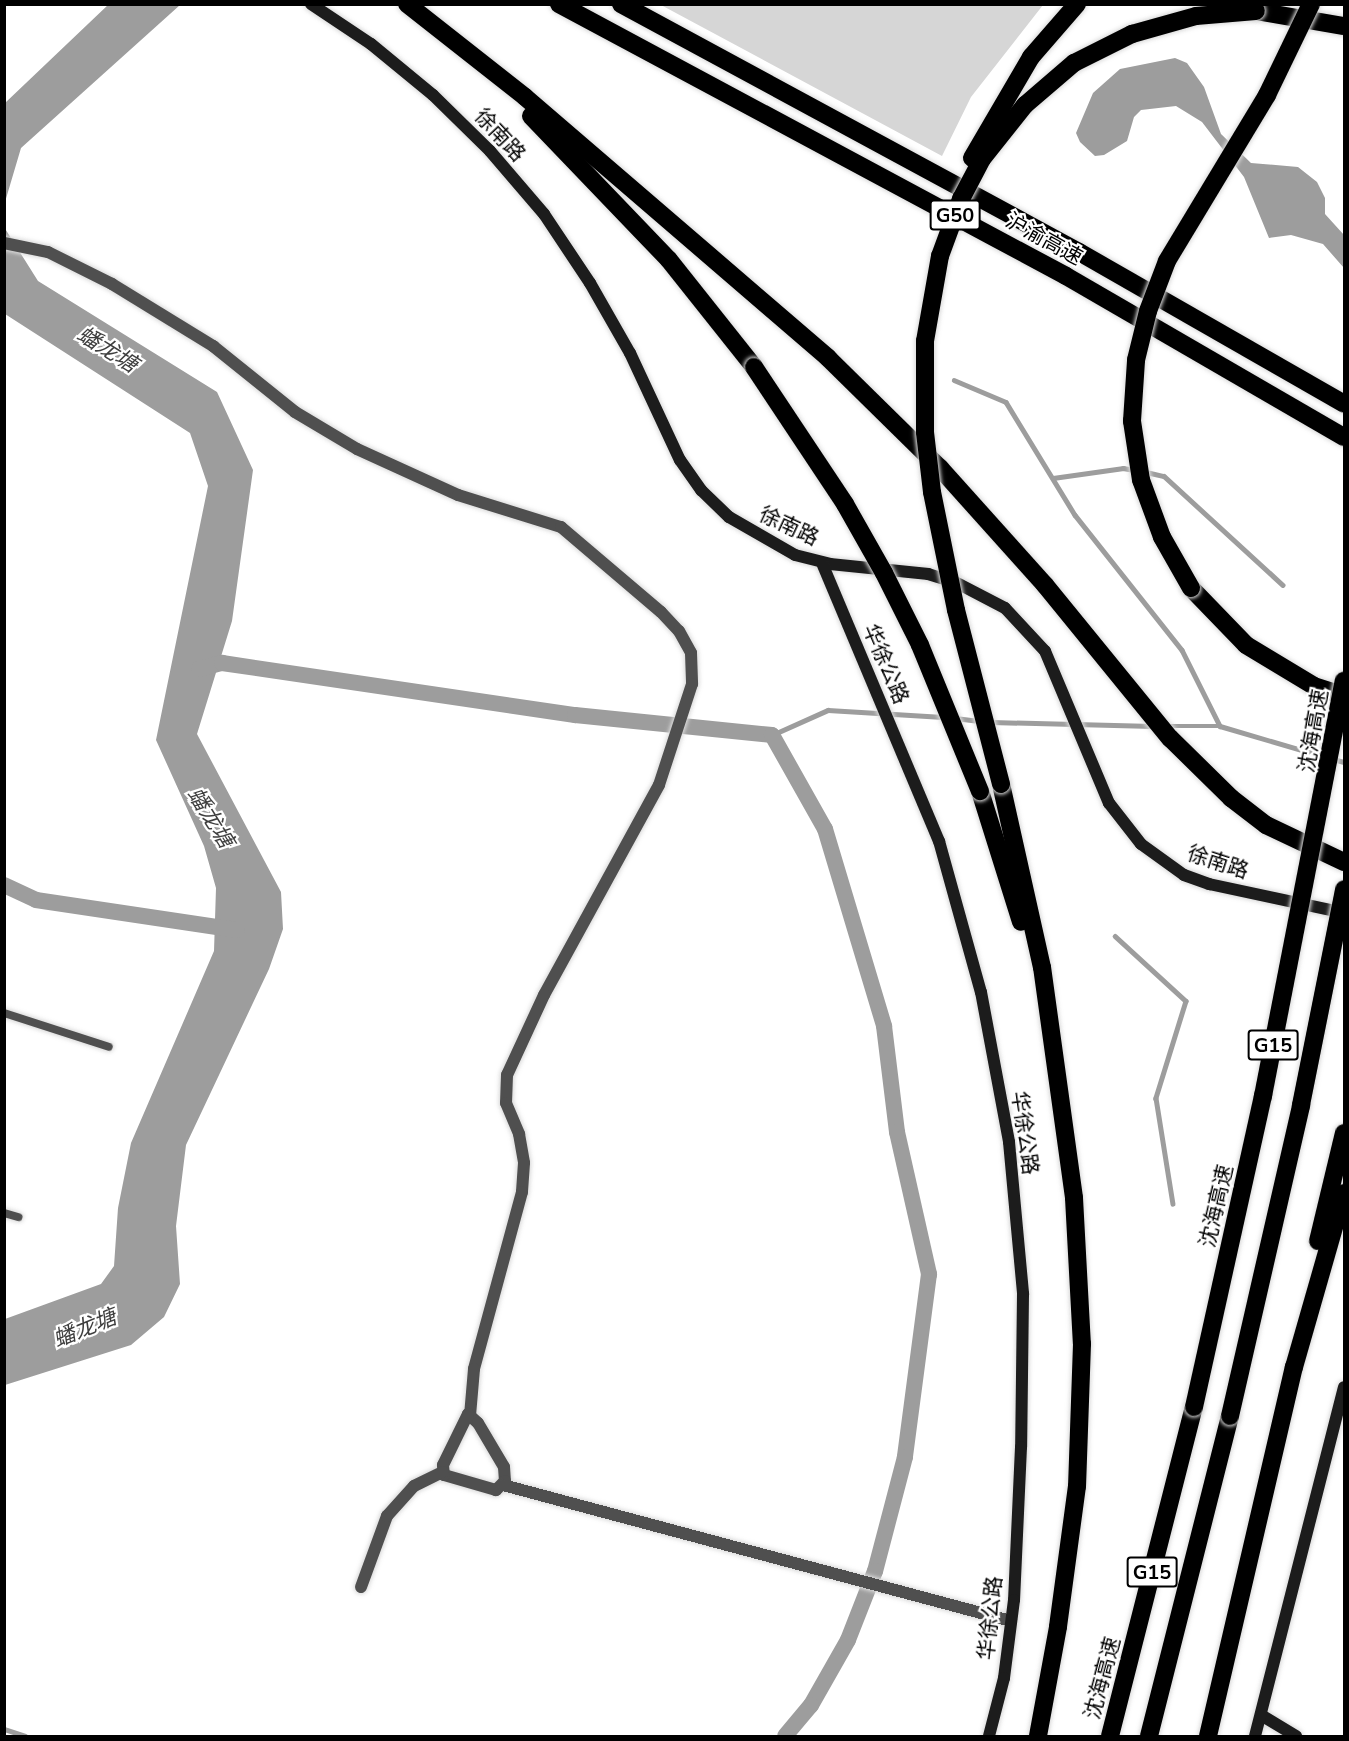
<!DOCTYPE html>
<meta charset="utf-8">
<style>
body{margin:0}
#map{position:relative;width:1349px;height:1741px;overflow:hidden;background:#fff;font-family:"Nunito Sans","Noto Sans SC",sans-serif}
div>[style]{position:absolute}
.green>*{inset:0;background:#d6d6d6}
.water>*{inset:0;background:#9d9d9d}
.stream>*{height:4.5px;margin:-2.25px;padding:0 2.25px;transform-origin:2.25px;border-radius:2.25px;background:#9d9d9d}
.canal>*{height:16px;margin:-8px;padding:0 8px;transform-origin:8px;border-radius:8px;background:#9d9d9d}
.roads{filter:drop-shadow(0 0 2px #dbdbdb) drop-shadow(0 0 2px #dbdbdb)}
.lane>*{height:8px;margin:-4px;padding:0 4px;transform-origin:4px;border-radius:4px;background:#4f4f4f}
.street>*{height:12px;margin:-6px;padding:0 6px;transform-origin:6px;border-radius:6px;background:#4f4f4f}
.secondary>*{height:12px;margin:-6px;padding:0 6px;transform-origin:6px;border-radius:6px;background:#1c1c1c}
.highway>*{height:18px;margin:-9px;padding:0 9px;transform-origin:9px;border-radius:9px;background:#000}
.bridges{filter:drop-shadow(0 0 2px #dbdbdb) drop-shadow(0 0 2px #dbdbdb)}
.highway-bridge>*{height:18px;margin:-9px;padding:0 9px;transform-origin:9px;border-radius:9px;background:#000}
span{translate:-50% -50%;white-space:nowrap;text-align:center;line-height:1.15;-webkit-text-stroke:4.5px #fff;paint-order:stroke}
.shield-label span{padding:2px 4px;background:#fff;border:2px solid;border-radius:4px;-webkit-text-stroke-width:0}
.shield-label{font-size:20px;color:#000;font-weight:700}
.street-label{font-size:21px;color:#000}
.water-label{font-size:22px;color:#3e3e3e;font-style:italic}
.frame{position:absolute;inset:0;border:6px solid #000;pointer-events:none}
</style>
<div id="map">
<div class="green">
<div style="clip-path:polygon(661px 5px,1043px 5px,971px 97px,942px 156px)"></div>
</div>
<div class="water">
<div style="clip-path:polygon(109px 4px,180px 5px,21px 148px,5px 202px,5px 103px)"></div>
<div style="clip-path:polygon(1175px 58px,1187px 63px,1204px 87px,1221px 134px,1251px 163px,1298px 167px,1317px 182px,1325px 198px,1325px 214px,1344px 235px,1344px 268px,1323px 244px,1291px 235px,1269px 238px,1244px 177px,1202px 122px,1176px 106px,1141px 110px,1134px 117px,1127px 141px,1104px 155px,1095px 156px,1080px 142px,1076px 133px,1093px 93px,1120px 69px)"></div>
<div style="clip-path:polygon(4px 227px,38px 281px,217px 392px,253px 470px,232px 621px,197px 734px,281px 892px,283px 929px,269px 969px,186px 1145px,176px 1226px,180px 1284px,164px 1317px,131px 1345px,5px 1385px,5px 1319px,101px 1284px,114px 1266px,118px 1208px,131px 1143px,214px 951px,216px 888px,204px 846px,156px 740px,208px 486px,190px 433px,5px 314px)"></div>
</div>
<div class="stream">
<div style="left:954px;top:380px;width:56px;rotate:22.9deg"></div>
<div style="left:1006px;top:402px;width:132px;rotate:58.6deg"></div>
<div style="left:1075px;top:515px;width:172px;rotate:51.6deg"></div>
<div style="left:1182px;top:650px;width:85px;rotate:63.4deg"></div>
<div style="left:1146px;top:472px;width:18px;rotate:13deg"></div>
<div style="left:1164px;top:476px;width:161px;rotate:42.5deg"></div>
<div style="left:1053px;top:478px;width:71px;rotate:-8.1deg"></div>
<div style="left:1123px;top:468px;width:11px;rotate:10deg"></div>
<div style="left:955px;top:718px;width:24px;rotate:7deg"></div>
<div style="left:991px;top:722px;width:162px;rotate:1.4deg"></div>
<div style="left:1167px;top:726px;width:53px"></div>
<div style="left:1220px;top:726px;width:109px;rotate:16.4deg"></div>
<div style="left:772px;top:735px;width:61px;rotate:-24.1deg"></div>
<div style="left:828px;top:710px;width:115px;rotate:3.5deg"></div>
<div style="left:1333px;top:759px;width:11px;rotate:15deg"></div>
<div style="left:1115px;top:936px;width:96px;rotate:42.5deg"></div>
<div style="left:1186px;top:1001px;width:102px;rotate:107.2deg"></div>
<div style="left:1156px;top:1098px;width:107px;rotate:80.9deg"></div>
<div style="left:4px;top:1729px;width:22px;rotate:18deg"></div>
</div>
<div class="canal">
<div style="left:199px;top:669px;width:24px;rotate:-15deg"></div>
<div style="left:222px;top:663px;width:357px;rotate:8.4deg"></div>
<div style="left:575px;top:715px;width:198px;rotate:5.8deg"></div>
<div style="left:772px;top:735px;width:108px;rotate:60.6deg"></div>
<div style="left:825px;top:829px;width:206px;rotate:73.3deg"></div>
<div style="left:884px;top:1026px;width:107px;rotate:83deg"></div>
<div style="left:897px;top:1132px;width:146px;rotate:77.3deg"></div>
<div style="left:929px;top:1274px;width:185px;rotate:97.5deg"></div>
<div style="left:905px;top:1457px;width:118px;rotate:104.7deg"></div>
<div style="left:875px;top:1571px;width:74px;rotate:111.4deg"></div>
<div style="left:848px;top:1640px;width:75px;rotate:119.6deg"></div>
<div style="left:811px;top:1705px;width:40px;rotate:130deg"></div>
<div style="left:4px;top:885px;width:35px;rotate:25deg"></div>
<div style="left:36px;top:900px;width:203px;rotate:8.5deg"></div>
</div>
<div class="roads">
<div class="lane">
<div style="left:4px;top:1013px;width:110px;rotate:17.9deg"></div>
<div style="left:4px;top:1213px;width:15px;rotate:16deg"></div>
</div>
<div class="street">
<div style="left:4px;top:243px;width:45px;rotate:11.6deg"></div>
<div style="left:48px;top:252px;width:72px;rotate:26.6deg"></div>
<div style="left:112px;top:284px;width:119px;rotate:31.5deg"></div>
<div style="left:213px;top:346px;width:105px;rotate:38.8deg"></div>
<div style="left:295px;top:412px;width:72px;rotate:30.8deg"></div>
<div style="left:357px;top:449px;width:111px;rotate:24.5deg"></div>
<div style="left:458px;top:495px;width:108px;rotate:17.3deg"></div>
<div style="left:561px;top:527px;width:131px;rotate:40.4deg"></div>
<div style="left:661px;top:612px;width:26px;rotate:47deg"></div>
<div style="left:679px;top:631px;width:25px;rotate:61deg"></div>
<div style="left:691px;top:653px;width:31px;rotate:88deg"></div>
<div style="left:692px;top:684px;width:106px;rotate:108.1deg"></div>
<div style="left:659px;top:785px;width:239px;rotate:118.7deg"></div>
<div style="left:544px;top:995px;width:88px;rotate:114.8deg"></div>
<div style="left:507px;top:1075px;width:28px;rotate:92deg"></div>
<div style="left:506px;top:1103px;width:34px;rotate:67deg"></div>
<div style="left:519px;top:1134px;width:29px;rotate:80deg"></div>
<div style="left:524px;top:1163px;width:29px;rotate:94deg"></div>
<div style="left:522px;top:1192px;width:183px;rotate:105.2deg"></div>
<div style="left:474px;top:1369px;width:47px;rotate:94.9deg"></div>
<div style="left:468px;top:1414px;width:13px;rotate:42deg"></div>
<div style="left:478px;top:1423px;width:51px;rotate:59.4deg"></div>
<div style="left:504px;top:1467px;width:14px;rotate:86deg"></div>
<div style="left:505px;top:1481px;width:13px;rotate:135deg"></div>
<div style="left:496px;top:1490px;width:54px;rotate:-163.9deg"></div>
<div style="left:444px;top:1475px;width:10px;rotate:-96deg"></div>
<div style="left:443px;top:1465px;width:57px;rotate:-63.9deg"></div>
<div style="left:503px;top:1485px;width:526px;rotate:14.99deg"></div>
<div style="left:361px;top:1587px;width:76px;rotate:-69.9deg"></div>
<div style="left:387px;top:1516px;width:40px;rotate:-48deg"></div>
<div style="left:414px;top:1486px;width:32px;rotate:-26deg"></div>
</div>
<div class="secondary">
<div style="left:311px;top:4px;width:72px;rotate:33.7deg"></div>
<div style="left:371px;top:44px;width:80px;rotate:39.4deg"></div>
<div style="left:433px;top:95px;width:80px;rotate:44.5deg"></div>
<div style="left:490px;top:151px;width:83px;rotate:49.4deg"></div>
<div style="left:544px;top:214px;width:83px;rotate:56.3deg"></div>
<div style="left:590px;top:283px;width:81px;rotate:60.3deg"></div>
<div style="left:630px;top:353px;width:118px;rotate:65deg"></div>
<div style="left:680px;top:460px;width:37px;rotate:55deg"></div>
<div style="left:701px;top:490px;width:39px;rotate:44deg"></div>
<div style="left:729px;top:517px;width:76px;rotate:29.9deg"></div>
<div style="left:795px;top:555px;width:36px;rotate:14deg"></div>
<div style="left:830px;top:564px;width:99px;rotate:5.8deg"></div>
<div style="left:928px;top:574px;width:28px;rotate:17deg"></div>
<div style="left:955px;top:582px;width:56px;rotate:27.5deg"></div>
<div style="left:1005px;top:608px;width:59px;rotate:47.1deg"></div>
<div style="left:1045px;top:651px;width:165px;rotate:67.2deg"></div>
<div style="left:1109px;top:803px;width:52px;rotate:52deg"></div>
<div style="left:1141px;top:844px;width:53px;rotate:35.8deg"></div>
<div style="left:1184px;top:875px;width:27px;rotate:20deg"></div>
<div style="left:1209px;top:884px;width:138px;rotate:12.1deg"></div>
<div style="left:822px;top:563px;width:302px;rotate:67.2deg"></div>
<div style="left:939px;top:841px;width:157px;rotate:74.5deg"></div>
<div style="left:981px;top:992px;width:153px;rotate:79.4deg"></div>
<div style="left:1009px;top:1142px;width:153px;rotate:84.7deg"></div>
<div style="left:1023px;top:1294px;width:153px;rotate:90.7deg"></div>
<div style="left:1021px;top:1447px;width:153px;rotate:92.6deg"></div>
<div style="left:1014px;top:1600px;width:79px;rotate:97.3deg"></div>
<div style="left:1004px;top:1678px;width:60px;rotate:104.5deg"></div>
<div style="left:1261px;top:1715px;width:41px;rotate:31deg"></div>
<div style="left:1255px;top:1736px;width:360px;rotate:-75.7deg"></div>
</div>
<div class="highway">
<div style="left:407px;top:4px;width:150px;rotate:38.2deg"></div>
<div style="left:525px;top:97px;width:400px;rotate:40.7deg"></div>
<div style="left:828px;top:358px;width:157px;rotate:44.5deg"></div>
<div style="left:940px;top:468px;width:157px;rotate:48.1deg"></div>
<div style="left:1045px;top:585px;width:198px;rotate:50.8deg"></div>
<div style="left:1170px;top:738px;width:86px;rotate:44.5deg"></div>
<div style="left:1231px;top:798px;width:44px;rotate:37.6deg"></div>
<div style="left:1266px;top:825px;width:86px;rotate:25.4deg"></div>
<div style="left:559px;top:4px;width:575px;rotate:28.21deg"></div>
<div style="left:1066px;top:276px;width:321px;rotate:30.1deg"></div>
<div style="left:621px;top:4px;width:521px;rotate:28.43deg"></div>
<div style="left:1079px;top:252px;width:305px;rotate:29.8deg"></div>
<div style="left:1256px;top:11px;width:89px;rotate:9.7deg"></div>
<div style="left:531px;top:116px;width:199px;rotate:46.2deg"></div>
<div style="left:669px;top:260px;width:137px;rotate:51.5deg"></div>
<div style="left:1191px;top:588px;width:79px;rotate:46deg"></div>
<div style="left:1246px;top:645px;width:79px;rotate:31.1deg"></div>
<div style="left:1314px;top:686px;width:32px;rotate:18deg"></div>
<div style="left:1001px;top:784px;width:188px;rotate:77.4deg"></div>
<div style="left:1042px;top:967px;width:233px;rotate:82.1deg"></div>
<div style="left:1074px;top:1198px;width:146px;rotate:86.9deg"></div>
<div style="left:1082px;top:1344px;width:142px;rotate:92deg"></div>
<div style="left:1077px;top:1486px;width:142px;rotate:97.7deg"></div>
<div style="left:1058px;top:1627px;width:111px;rotate:100.4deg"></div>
<div style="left:980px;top:791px;width:137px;rotate:72.6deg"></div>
<div style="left:1318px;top:1241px;width:111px;rotate:-76.5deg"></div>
<div style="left:1110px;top:1736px;width:340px;rotate:-75.7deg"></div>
<div style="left:1149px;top:1736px;width:330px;rotate:-75.8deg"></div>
<div style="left:1208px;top:1736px;width:379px;rotate:-76.9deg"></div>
<div style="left:1294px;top:1367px;width:181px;rotate:-74deg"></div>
</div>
</div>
<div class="bridges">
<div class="highway-bridge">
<div style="left:972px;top:158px;width:117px;rotate:-59.7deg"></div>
<div style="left:1031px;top:57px;width:70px;rotate:-49deg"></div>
<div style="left:754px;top:367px;width:164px;rotate:56.4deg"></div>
<div style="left:845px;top:504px;width:79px;rotate:60.5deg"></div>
<div style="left:884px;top:573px;width:80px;rotate:63.4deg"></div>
<div style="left:920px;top:645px;width:158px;rotate:67.7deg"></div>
<div style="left:1191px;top:588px;width:59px;rotate:-119.6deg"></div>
<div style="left:1162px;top:537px;width:61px;rotate:-110.2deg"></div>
<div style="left:1141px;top:480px;width:60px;rotate:-98.7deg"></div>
<div style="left:1132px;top:421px;width:61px;rotate:-86.2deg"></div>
<div style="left:1136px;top:360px;width:50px;rotate:-76.2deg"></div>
<div style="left:1148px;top:311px;width:53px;rotate:-69.2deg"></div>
<div style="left:1167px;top:261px;width:194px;rotate:-58.9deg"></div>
<div style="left:1267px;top:95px;width:101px;rotate:-64.2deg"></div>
<div style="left:1001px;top:784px;width:180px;rotate:-104.5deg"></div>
<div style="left:956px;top:610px;width:120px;rotate:-101.5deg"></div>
<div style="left:932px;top:492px;width:60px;rotate:-96.7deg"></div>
<div style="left:925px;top:432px;width:91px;rotate:-90deg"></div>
<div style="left:925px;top:341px;width:86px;rotate:-80deg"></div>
<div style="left:940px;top:256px;width:61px;rotate:-69.8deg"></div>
<div style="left:961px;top:199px;width:45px;rotate:-62.3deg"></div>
<div style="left:982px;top:159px;width:69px;rotate:-51.5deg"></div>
<div style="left:1025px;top:105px;width:65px;rotate:-40.6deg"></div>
<div style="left:1074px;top:63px;width:65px;rotate:-26.6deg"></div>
<div style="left:1132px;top:34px;width:66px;rotate:-15.7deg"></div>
<div style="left:1196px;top:16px;width:60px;rotate:-4.8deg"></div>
<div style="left:1194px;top:1407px;width:319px;rotate:-77.5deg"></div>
<div style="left:1263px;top:1096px;width:423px;rotate:-79deg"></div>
<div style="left:1230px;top:1416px;width:319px;rotate:-77.1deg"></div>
<div style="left:1301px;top:1105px;width:220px;rotate:-78.7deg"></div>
</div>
</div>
<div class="shield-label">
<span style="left:955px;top:215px">G50</span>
<span style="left:1273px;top:1045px">G15</span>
<span style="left:1152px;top:1572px">G15</span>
</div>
<div class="street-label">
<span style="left:500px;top:135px;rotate:47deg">徐南路</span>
<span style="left:1044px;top:239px;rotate:29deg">沪渝高速</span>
<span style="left:789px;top:526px;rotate:25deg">徐南路</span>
<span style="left:886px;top:664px;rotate:67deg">华徐公路</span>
<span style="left:1313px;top:731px;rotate:-80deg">沈海高速</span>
<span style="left:1218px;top:862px;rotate:18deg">徐南路</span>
<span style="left:1025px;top:1133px;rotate:82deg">华徐公路</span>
<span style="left:1216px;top:1206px;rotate:-77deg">沈海高速</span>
<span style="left:990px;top:1618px;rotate:-84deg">华徐公路</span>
<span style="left:1102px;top:1678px;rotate:-75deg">沈海高速</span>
</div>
<div class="water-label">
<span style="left:107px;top:350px;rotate:32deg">蟠龙塘</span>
<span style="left:210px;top:818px;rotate:58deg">蟠龙塘</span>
<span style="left:85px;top:1329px;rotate:-22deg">蟠龙塘</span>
</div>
<div class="frame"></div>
</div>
